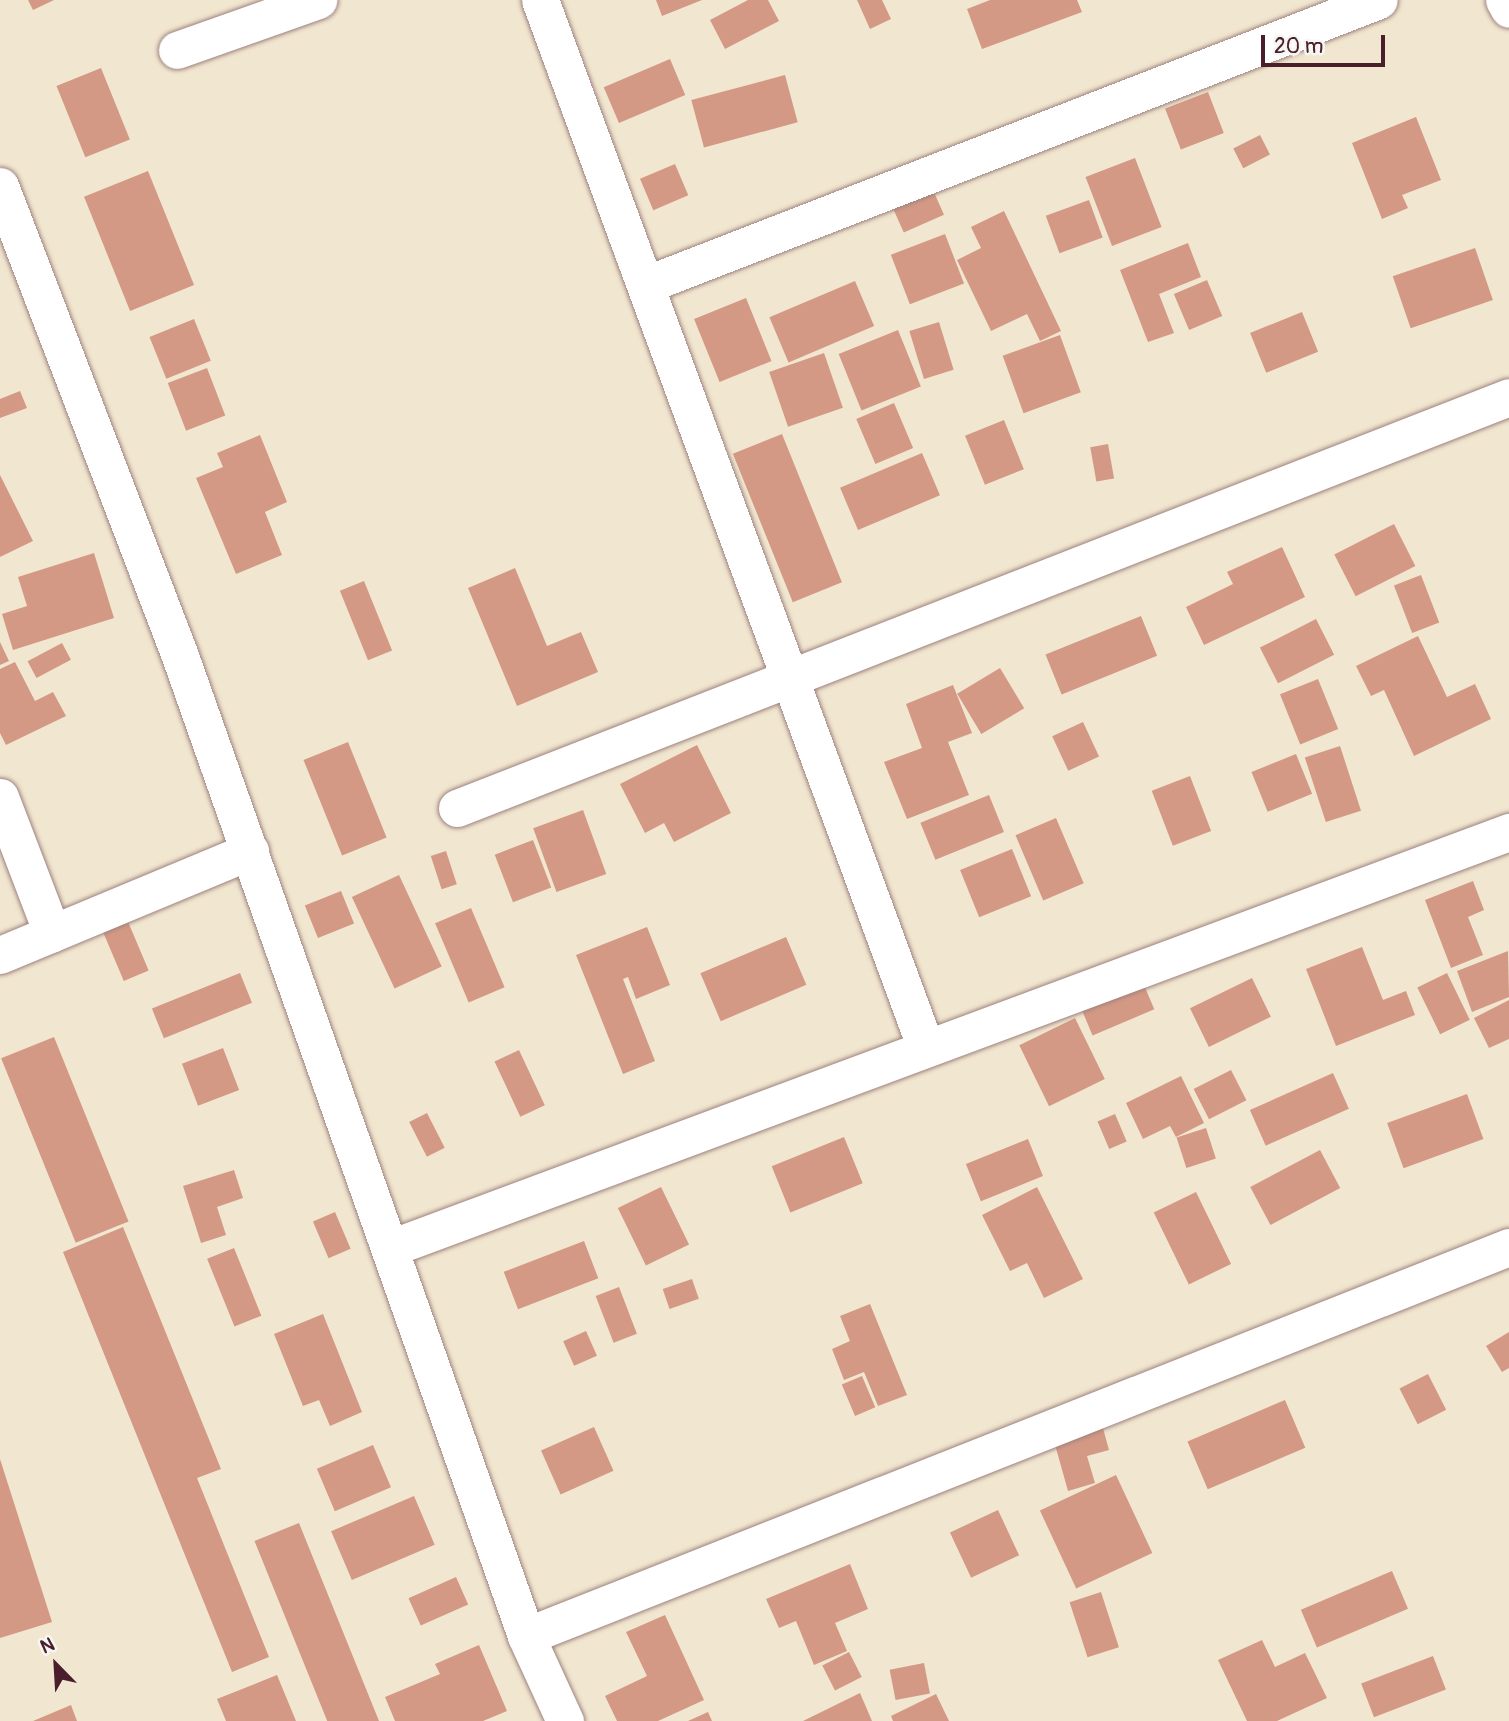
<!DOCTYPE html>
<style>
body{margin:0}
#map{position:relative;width:1509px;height:1721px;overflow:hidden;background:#f1e6d0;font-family:Pangolin,sans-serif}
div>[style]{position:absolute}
.building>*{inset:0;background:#d49985;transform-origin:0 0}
.roads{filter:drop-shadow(0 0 2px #9e827e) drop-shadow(0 0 2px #9e827e)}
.minor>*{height:37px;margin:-18.5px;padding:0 18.5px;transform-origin:18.5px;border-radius:18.5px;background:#fff}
span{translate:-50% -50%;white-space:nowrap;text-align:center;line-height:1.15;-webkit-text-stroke:6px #f6f6f2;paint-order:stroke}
.north{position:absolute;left:21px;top:1630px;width:70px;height:70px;-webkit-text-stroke:5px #f6f6f2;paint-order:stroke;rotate:336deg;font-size:19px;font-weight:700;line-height:28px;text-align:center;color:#4a1f2b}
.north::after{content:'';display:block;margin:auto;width:24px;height:32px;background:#4a1f2b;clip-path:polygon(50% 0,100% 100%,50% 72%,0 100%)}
.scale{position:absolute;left:1261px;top:35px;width:124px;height:32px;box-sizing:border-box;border:4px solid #4a1f2b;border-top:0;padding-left:9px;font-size:21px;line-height:24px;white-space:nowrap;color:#4a1f2b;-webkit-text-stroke:5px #f6f6f2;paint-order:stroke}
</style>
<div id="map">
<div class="building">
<div style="clip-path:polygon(28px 0,54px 0,33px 10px)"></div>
<div style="clip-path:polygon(656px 0,702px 0,662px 16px)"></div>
<div style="clip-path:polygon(748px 0,768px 0,779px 21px,725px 49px,710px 20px)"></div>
<div style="clip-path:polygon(857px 0,882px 0,891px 19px,870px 29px)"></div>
<div style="clip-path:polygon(990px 0,1077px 0,1082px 12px,982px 49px,967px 9px)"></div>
<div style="left:670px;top:59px;width:39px;height:72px;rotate:67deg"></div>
<div style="left:101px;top:68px;width:77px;height:48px;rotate:68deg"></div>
<div style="left:785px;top:75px;width:49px;height:97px;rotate:75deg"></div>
<div style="left:1208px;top:92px;width:44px;height:46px;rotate:69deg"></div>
<div style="clip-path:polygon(1416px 117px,1441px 180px,1402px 195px,1408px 208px,1382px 219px,1352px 143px)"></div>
<div style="left:1260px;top:135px;width:22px;height:30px;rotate:63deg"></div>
<div style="left:1135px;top:158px;width:74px;height:53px;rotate:69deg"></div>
<div style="left:675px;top:164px;width:34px;height:38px;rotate:67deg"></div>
<div style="left:148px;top:171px;width:123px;height:69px;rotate:68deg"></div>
<div style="left:933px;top:190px;width:27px;height:44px;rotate:66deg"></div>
<div style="left:1089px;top:200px;width:40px;height:46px;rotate:70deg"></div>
<div style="clip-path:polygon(1004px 211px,1061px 331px,1040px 341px,1027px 314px,991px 331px,957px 260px,981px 248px,971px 227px)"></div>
<div style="left:945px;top:234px;width:53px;height:58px;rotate:69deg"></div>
<div style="clip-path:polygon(1188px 243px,1201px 277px,1159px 294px,1174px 333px,1148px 342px,1120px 270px)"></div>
<div style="left:1475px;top:248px;width:55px;height:87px;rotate:71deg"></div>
<div style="left:1207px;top:280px;width:39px;height:36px;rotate:67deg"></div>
<div style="left:855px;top:281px;width:49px;height:93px;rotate:67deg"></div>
<div style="left:746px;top:298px;width:68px;height:56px;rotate:68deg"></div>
<div style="left:1302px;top:312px;width:43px;height:56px;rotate:68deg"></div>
<div style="left:194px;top:319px;width:45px;height:48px;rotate:68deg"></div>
<div style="left:939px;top:322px;width:50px;height:31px;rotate:73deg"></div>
<div style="left:898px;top:330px;width:61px;height:64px;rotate:68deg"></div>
<div style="left:1060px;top:335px;width:61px;height:61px;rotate:70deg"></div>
<div style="left:824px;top:353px;width:58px;height:58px;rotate:71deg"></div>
<div style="left:207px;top:368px;width:51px;height:42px;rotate:69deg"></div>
<div style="clip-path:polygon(20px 391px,27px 408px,0 418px,0 399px)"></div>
<div style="left:894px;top:403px;width:49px;height:41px;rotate:67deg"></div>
<div style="left:1004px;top:420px;width:53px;height:42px;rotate:68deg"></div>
<div style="left:782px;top:434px;width:160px;height:53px;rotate:68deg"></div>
<div style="clip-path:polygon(260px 435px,287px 502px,265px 512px,282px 555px,236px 574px,196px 478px,223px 467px,217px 453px)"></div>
<div style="left:1108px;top:444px;width:35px;height:18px;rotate:80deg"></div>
<div style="left:922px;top:453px;width:46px;height:89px;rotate:67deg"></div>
<div style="clip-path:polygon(0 475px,33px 541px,0 557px)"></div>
<div style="left:1394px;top:524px;width:47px;height:67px;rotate:63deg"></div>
<div style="clip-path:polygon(1282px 547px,1305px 597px,1204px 645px,1186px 607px,1233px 584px,1227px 572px)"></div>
<div style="clip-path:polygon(94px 553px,114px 618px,13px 650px,2px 614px,27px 606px,18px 577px)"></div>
<div style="clip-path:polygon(515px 568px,547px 646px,581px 632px,598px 672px,517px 706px,468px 588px)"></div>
<div style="left:1421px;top:575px;width:51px;height:29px;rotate:69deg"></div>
<div style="left:364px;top:581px;width:75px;height:26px;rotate:68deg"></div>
<div style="left:1141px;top:616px;width:43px;height:103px;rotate:68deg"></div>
<div style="left:1316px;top:619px;width:40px;height:63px;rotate:63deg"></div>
<div style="clip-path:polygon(1418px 636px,1447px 697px,1475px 684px,1491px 719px,1414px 756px,1384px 690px,1371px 696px,1356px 666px)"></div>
<div style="clip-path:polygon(0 642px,9px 661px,0 665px)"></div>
<div style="left:62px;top:643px;width:19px;height:39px;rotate:62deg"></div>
<div style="clip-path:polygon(15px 662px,35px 701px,53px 692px,66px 716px,6px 745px,0 733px,0 669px)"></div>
<div style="left:1000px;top:668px;width:47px;height:50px;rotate:59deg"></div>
<div style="left:1318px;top:679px;width:54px;height:41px;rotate:68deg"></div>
<div style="clip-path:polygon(953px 685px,972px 733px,948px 742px,969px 795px,907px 819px,884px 762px,922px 748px,906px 704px)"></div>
<div style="left:1083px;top:722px;width:38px;height:34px;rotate:65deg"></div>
<div style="left:348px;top:742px;width:103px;height:48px;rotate:68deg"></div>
<div style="clip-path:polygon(697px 745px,731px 813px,674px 842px,664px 823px,645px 833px,620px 784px)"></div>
<div style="left:1340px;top:746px;width:68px;height:37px;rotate:72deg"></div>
<div style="left:1296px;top:754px;width:43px;height:48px;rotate:68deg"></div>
<div style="left:1190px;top:776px;width:59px;height:41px;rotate:69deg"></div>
<div style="left:989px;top:795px;width:40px;height:74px;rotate:68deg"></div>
<div style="left:583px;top:810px;width:68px;height:53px;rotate:70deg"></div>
<div style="left:1056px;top:818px;width:71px;height:44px;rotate:67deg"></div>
<div style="left:533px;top:840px;width:51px;height:41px;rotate:69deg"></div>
<div style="left:1012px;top:849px;width:51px;height:56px;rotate:68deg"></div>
<div style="left:446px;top:851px;width:35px;height:16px;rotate:72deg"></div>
<div style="left:399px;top:875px;width:101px;height:52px;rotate:65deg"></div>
<div style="clip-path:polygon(1473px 881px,1484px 910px,1468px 917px,1483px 955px,1451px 968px,1425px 900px)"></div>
<div style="left:341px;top:891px;width:35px;height:39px;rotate:68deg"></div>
<div style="left:471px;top:908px;width:86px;height:39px;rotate:67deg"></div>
<div style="left:126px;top:917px;width:58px;height:27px;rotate:67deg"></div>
<div style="clip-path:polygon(647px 927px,670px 985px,636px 999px,628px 977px,623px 979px,655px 1061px,623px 1074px,576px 955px)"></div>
<div style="left:786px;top:937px;width:52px;height:93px;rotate:67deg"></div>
<div style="clip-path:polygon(1362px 947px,1383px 1000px,1406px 991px,1415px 1015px,1336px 1046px,1306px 969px)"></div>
<div style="clip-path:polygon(1508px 951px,1509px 997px,1472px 1012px,1457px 971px)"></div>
<div style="left:240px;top:973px;width:32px;height:95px;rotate:68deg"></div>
<div style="left:1447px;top:973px;width:52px;height:33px;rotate:64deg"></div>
<div style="left:1141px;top:978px;width:34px;height:67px;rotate:67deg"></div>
<div style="left:1252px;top:978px;width:43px;height:69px;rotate:64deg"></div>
<div style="clip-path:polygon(1509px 1000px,1509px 1039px,1489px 1048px,1474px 1018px)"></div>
<div style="left:1075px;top:1018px;width:68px;height:62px;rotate:64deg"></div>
<div style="left:54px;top:1037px;width:199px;height:57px;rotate:68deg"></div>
<div style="left:223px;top:1048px;width:45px;height:44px;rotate:69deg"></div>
<div style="left:519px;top:1050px;width:61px;height:27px;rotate:65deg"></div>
<div style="left:1231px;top:1070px;width:34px;height:42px;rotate:63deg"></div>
<div style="left:1333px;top:1073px;width:39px;height:91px;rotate:66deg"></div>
<div style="clip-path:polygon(1181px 1076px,1204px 1123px,1176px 1137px,1170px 1126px,1143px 1139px,1126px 1103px)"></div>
<div style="left:1467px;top:1094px;width:48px;height:85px;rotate:70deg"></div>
<div style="left:427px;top:1113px;width:39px;height:20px;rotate:63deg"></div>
<div style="left:1115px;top:1114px;width:30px;height:19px;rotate:67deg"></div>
<div style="left:1206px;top:1128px;width:32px;height:31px;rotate:72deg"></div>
<div style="left:844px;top:1137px;width:50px;height:78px;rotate:68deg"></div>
<div style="left:1028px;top:1139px;width:40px;height:67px;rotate:68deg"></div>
<div style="left:1320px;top:1150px;width:43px;height:79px;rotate:62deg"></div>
<div style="clip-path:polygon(234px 1170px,243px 1198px,217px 1207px,226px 1235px,201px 1243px,183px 1186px)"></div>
<div style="left:661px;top:1187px;width:64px;height:48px;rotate:64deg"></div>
<div style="clip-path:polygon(1037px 1187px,1083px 1279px,1044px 1298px,1027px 1263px,1010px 1271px,982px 1215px)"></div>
<div style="left:1196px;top:1192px;width:80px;height:47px;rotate:64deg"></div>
<div style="left:335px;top:1212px;width:40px;height:24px;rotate:67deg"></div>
<div style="clip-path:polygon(123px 1227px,221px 1469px,197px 1478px,269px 1657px,232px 1672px,63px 1252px)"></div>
<div style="left:584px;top:1241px;width:40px;height:86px;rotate:69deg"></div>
<div style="left:234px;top:1248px;width:73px;height:29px;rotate:68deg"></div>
<div style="left:692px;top:1279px;width:21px;height:31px;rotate:71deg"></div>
<div style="left:619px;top:1287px;width:50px;height:25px;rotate:69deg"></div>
<div style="clip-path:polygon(870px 1304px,907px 1395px,878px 1406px,864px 1372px,844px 1380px,832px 1349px,850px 1341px,840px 1316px)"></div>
<div style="clip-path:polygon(323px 1314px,362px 1412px,330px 1426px,319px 1400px,303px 1406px,274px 1334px)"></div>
<div style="left:586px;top:1331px;width:27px;height:25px;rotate:66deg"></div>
<div style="clip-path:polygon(1509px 1332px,1509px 1368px,1502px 1372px,1486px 1346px)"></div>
<div style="left:1428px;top:1374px;width:40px;height:32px;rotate:63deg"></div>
<div style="left:862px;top:1376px;width:34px;height:22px;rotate:67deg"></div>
<div style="left:1285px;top:1400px;width:52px;height:106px;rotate:67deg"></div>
<div style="clip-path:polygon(1101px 1421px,1109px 1450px,1087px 1456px,1095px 1483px,1068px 1491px,1052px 1434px)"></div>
<div style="left:594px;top:1427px;width:48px;height:58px;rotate:66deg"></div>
<div style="left:373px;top:1445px;width:46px;height:61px;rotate:67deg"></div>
<div style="clip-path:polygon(0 1459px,52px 1622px,0 1638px)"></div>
<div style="left:1116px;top:1475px;width:86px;height:84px;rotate:65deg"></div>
<div style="left:414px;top:1496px;width:53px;height:90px;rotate:67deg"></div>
<div style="left:998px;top:1510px;width:50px;height:53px;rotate:65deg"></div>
<div style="left:299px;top:1523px;width:214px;height:48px;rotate:68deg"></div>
<div style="clip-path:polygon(850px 1564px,868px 1609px,835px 1623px,847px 1651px,814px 1665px,796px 1621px,779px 1628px,766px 1599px)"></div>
<div style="left:1392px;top:1571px;width:41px;height:99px;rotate:67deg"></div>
<div style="left:456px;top:1577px;width:30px;height:52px;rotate:66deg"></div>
<div style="left:1101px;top:1592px;width:58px;height:33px;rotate:72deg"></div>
<div style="clip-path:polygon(665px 1615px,704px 1700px,658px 1721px,617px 1721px,605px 1696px,647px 1676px,626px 1632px)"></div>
<div style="clip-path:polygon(1262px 1640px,1275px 1667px,1305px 1653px,1327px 1698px,1277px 1721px,1247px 1721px,1218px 1660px)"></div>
<div style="clip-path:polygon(479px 1645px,507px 1711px,483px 1721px,395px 1721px,385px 1697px,440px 1674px,435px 1664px)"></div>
<div style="left:849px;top:1652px;width:28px;height:30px;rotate:63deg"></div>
<div style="left:1433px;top:1656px;width:36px;height:77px;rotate:69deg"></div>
<div style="left:924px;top:1663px;width:31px;height:35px;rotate:79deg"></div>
<div style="clip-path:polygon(277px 1675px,296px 1721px,226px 1721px,217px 1699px)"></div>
<div style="clip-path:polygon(860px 1693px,872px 1721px,803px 1721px)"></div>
<div style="clip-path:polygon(936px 1694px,949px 1721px,893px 1721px,891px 1716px)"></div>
<div style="clip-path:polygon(71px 1705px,77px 1721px,33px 1721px)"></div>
<div style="clip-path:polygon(708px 1712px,712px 1721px,688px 1721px)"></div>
</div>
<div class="roads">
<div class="minor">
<div style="left:540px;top:0;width:1115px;rotate:69.79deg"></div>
<div style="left:1504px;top:0;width:10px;rotate:61deg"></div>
<div style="left:177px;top:50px;width:150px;rotate:-19.5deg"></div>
<div style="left:0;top:186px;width:503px;rotate:69.04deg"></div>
<div style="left:180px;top:656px;width:1039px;rotate:70.55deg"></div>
<div style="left:526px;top:1636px;width:94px;rotate:65.4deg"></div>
<div style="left:645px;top:285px;width:787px;rotate:-21.22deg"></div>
<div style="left:0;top:797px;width:146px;rotate:69.1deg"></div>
<div style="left:457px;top:808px;width:1129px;rotate:-21.34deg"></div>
<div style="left:0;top:955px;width:271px;rotate:-22.6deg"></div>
<div style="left:393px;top:1247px;width:1191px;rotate:-20.4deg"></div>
<div style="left:526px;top:1636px;width:1057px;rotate:-21.59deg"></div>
</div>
</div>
<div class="north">N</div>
<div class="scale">20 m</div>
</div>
